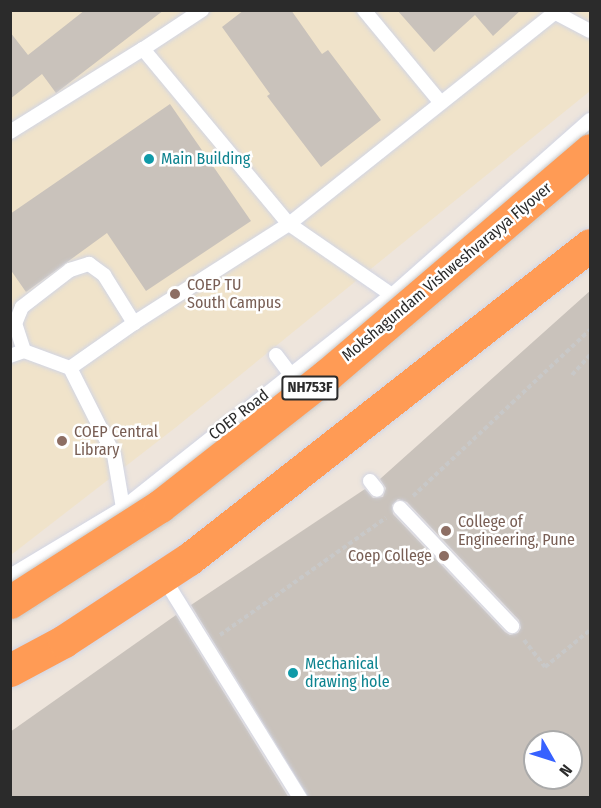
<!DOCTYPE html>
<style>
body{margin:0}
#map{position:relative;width:601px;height:808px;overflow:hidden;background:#eee5dc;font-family:"Fira Sans Condensed",sans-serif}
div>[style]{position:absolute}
.education>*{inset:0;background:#f0e3ca}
.building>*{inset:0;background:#c9c2bb}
.path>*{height:4px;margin-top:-2px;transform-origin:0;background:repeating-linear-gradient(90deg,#c8c8c8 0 4.5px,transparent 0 7.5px)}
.roads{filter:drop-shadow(0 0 2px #d1d5e4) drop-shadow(0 0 2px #d1d5e4)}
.lane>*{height:14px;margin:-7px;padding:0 7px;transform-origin:7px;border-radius:7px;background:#fff}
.highway>*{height:33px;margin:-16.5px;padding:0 16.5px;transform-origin:16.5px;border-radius:16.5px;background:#ff9b55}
.bridges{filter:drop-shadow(0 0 2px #c8c8c8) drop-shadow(0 0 2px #c8c8c8)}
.highway-bridge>*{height:33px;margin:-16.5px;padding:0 16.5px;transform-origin:16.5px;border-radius:16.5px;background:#ff9b55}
.dots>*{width:16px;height:16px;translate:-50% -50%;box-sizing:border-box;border:3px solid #fff;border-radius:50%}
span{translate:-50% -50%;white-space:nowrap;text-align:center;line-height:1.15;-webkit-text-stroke:5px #fff;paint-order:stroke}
.shield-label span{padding:2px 4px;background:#fff;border:2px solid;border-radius:4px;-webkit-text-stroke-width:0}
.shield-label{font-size:15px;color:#2b2b2b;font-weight:700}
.culture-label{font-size:16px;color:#0d838f}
.left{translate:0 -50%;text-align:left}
.street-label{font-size:16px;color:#2b2b2b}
.education-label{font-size:16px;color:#785e54}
.right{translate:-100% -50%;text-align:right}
.frame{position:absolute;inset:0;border:12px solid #2b2b2b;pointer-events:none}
.north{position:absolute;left:523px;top:730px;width:60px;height:60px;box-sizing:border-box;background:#fff;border:2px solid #aaa;border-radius:50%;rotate:129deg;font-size:16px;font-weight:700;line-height:24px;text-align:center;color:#2b2b2b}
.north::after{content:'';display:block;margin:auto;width:21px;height:27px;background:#3761ff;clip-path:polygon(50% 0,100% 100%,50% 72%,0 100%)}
</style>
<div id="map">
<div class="education">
<div style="clip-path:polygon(11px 11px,590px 11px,590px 91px,175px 428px,11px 555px)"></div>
</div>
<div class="building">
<div style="clip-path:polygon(85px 10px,164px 10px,56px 93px,42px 74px,10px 99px,10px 32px,28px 55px)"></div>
<div style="clip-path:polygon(244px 10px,291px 10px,322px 54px,328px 50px,381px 120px,321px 167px,267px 96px,270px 94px,222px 27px)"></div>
<div style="clip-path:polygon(397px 10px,521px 10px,493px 36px,475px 15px,434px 52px)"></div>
<div style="clip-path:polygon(170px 104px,251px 221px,146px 291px,107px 233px,26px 292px,10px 269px,10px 214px)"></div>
<div style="clip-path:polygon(evenodd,591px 290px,591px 798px,309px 798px,191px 605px,365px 489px,373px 498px,383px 497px,386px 488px,380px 479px,591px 290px,398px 499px,407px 502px,519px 620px,521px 628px,518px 633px,510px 635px,505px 632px,393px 514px,392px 505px,398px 499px,591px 290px,535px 742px,571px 742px,571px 778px,535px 778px,535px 742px)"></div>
<div style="clip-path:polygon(176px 615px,289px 798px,10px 798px,10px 732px)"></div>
</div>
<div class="path">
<div style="left:572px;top:375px;width:27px;rotate:-48deg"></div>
<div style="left:413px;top:496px;width:243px;rotate:-43.2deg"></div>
<div style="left:220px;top:635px;width:203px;rotate:-35.2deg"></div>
<div style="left:524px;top:640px;width:34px;rotate:52deg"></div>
<div style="left:545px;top:667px;width:58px;rotate:-39.4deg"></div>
</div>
<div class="roads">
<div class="lane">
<div style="left:364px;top:10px;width:119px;rotate:50.4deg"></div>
<div style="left:556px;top:13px;width:38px;rotate:28deg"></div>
<div style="left:143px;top:49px;width:71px;rotate:-33.5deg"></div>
<div style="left:10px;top:132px;width:157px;rotate:-32deg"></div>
<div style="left:143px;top:49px;width:228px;rotate:50.2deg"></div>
<div style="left:289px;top:224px;width:125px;rotate:34.6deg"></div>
<div style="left:24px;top:351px;width:28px;rotate:-108deg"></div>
<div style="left:15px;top:324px;width:18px;rotate:-68deg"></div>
<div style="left:22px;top:307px;width:61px;rotate:-37.6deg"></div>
<div style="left:70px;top:270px;width:20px;rotate:-18deg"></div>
<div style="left:89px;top:264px;width:19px;rotate:36deg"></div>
<div style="left:104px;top:275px;width:57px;rotate:58deg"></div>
<div style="left:276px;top:355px;width:25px;rotate:53deg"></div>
<div style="left:10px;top:356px;width:15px;rotate:-20deg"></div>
<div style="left:24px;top:351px;width:49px;rotate:20.3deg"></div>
<div style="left:370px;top:481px;width:11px;rotate:52deg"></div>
<div style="left:123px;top:508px;width:54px;rotate:-99.6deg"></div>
<div style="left:114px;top:455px;width:97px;rotate:-116.8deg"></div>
<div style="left:70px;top:368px;width:78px;rotate:-35.1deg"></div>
<div style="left:134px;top:323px;width:184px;rotate:-32.6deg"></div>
<div style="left:289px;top:224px;width:344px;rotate:-38.5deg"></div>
<div style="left:400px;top:508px;width:163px;rotate:46.5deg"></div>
<div style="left:10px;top:576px;width:132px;rotate:-31deg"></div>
<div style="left:123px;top:508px;width:343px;rotate:-38.4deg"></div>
<div style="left:392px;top:295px;width:264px;rotate:-41.5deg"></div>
<div style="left:163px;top:577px;width:260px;rotate:58.2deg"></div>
</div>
<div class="highway">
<div style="left:10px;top:670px;width:61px;rotate:-28.2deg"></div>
<div style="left:64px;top:641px;width:149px;rotate:-33.3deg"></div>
<div style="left:189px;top:559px;width:509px;rotate:-38.06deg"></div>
</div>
</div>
<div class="bridges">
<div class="highway-bridge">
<div style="left:10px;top:602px;width:178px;rotate:-32.6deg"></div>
<div style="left:160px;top:506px;width:212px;rotate:-38.1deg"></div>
<div style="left:327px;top:375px;width:346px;rotate:-40.5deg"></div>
</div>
</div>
<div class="dots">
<div style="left:149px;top:159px;background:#0f9aa8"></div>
<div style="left:175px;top:294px;background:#8d6e63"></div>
<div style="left:62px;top:441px;background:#8d6e63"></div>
<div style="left:446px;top:531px;background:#8d6e63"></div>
<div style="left:444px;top:556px;background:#8d6e63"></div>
<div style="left:293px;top:673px;background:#0f9aa8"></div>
</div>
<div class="shield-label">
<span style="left:310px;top:388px">NH753F</span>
</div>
<div class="culture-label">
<span class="left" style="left:161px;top:159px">Main Building</span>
<span class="left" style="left:305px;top:673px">Mechanical<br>drawing hole</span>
</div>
<div class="street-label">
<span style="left:447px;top:272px;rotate:-40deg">Mokshagundam Vishweshvarayya Flyover</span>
<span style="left:239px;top:415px;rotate:-38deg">COEP Road</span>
</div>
<div class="education-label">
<span class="left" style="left:187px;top:294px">COEP TU<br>South Campus</span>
<span class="left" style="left:74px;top:441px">COEP Central<br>Library</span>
<span class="left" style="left:458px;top:531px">College of<br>Engineering, Pune</span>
<span class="right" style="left:432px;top:556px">Coep College</span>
</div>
<div class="frame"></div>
<div class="north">N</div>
</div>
